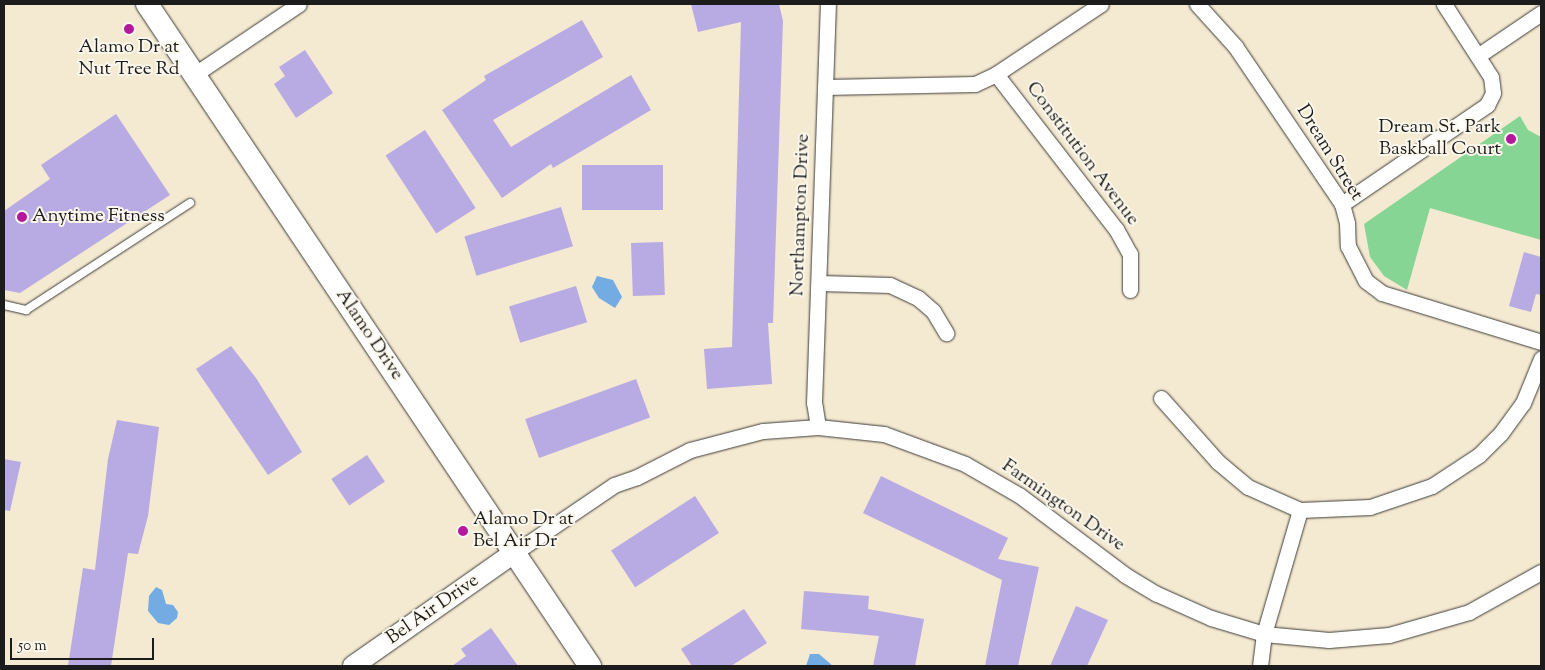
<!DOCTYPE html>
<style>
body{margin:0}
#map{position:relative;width:1545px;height:670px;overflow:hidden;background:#f4e9d1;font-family:"Sorts Mill Goudy",serif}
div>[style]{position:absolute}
.green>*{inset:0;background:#87d594}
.water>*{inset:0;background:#72ace2}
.building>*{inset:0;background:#b8aae2;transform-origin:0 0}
.roads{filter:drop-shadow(0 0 1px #3c3b37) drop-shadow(0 0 1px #3c3b37)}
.service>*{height:8px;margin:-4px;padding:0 4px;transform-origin:4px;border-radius:4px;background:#fff}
.minor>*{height:15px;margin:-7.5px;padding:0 7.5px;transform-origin:7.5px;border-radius:7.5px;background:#fff}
.tertiary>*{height:20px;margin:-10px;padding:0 10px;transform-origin:10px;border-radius:10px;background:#fff}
.secondary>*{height:22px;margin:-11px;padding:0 11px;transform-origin:11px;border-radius:11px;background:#fff}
.dots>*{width:14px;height:14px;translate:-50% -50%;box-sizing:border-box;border:2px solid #fbf7ec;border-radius:50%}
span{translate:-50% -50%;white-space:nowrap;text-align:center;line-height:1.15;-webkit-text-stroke:4px #fbf7ec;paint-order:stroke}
.poi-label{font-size:19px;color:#1c1c1c}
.right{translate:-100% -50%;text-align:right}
.left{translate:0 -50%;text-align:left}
.street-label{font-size:19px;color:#1c1c1c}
.frame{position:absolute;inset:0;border:5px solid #1c1c1c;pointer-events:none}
.scale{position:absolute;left:10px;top:638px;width:144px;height:22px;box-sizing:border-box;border:2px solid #1c1c1c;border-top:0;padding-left:6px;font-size:15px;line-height:18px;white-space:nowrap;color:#1c1c1c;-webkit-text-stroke:4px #fbf7ec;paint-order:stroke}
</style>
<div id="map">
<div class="green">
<div style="clip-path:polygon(1520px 116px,1528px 130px,1541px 137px,1541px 240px,1430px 208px,1407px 290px,1384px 276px,1370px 257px,1364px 224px)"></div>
</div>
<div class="water">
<div style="clip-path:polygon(597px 276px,613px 280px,622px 297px,615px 308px,599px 298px,592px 287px)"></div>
<div style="clip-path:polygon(156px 587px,162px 590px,166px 604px,173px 605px,178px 612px,177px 618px,169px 625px,158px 623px,148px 611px,149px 596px)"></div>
<div style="clip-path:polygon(810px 654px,819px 654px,833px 666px,806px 666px)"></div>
</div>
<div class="building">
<div style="clip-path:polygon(691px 4px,779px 4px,783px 21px,773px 323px,768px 323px,772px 384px,707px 389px,704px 349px,732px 347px,741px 22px,698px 32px)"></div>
<div style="clip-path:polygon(582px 20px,603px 57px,493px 120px,511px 147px,631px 75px,651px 110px,553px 168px,551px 164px,502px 198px,442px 110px,486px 80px,484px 76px)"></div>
<div style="clip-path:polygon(305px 50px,333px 93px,296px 118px,274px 84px,285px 76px,279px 67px)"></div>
<div style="clip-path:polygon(116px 114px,170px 195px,20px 293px,4px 290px,4px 211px,50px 179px,41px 165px)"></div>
<div style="left:425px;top:130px;width:93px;height:47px;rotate:57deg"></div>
<div style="left:582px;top:165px;width:81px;height:45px"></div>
<div style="left:561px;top:207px;width:41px;height:101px;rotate:73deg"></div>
<div style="left:663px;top:242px;width:53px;height:32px;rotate:88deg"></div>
<div style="clip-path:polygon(1524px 252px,1541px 257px,1541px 295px,1536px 294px,1531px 312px,1509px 306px)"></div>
<div style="left:576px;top:286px;width:38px;height:70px;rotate:73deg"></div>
<div style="clip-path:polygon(231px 346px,256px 378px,302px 452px,268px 475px,196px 369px)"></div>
<div style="left:636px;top:379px;width:41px;height:118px;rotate:70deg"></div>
<div style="clip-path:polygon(117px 420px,159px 427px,148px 516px,138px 554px,128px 553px,111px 666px,68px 666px,83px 568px,95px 570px,108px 459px)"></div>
<div style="left:367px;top:455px;width:32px;height:43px;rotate:56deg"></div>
<div style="clip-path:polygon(4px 459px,21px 462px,10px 511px,4px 510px)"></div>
<div style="clip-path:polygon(881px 476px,1008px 538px,998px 559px,1039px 567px,1018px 666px,985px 666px,1002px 580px,863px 513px)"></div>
<div style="left:695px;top:496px;width:44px;height:100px;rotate:57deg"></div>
<div style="clip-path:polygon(804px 591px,869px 596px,868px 609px,924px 619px,915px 666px,873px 666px,879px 636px,801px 629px)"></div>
<div style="clip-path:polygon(1076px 606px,1108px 620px,1087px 666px,1050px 666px)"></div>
<div style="clip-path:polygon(744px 609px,767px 643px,731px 666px,692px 666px,681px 649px)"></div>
<div style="clip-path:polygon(491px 628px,518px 666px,452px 666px,466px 656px,461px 649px)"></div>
</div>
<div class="roads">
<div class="service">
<div style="left:4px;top:305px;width:23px;rotate:13deg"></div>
<div style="left:26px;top:310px;width:196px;rotate:-33.1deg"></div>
</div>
<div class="minor">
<div style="left:1197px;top:4px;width:57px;rotate:47.9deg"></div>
<div style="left:1235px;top:46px;width:191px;rotate:55.9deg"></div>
<div style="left:1342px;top:204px;width:20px;rotate:75deg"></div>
<div style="left:1347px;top:223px;width:23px;rotate:88deg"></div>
<div style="left:1348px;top:246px;width:39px;rotate:63deg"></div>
<div style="left:1366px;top:281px;width:20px;rotate:37deg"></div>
<div style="left:1382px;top:293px;width:166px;rotate:17.1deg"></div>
<div style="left:1479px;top:55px;width:75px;rotate:-34.1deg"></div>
<div style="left:195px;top:74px;width:125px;rotate:-33.9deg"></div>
<div style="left:996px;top:74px;width:196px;rotate:52.3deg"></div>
<div style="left:1116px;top:229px;width:29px;rotate:61deg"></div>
<div style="left:1130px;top:254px;width:36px;rotate:90deg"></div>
<div style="left:825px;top:87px;width:150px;rotate:-1.1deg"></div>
<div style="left:975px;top:84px;width:23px;rotate:-25deg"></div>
<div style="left:996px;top:74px;width:126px;rotate:-33.7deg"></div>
<div style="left:1342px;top:204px;width:176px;rotate:-34.3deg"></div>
<div style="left:1487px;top:105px;width:13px;rotate:-63deg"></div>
<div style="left:1493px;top:93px;width:16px;rotate:-97deg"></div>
<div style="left:1491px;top:77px;width:87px;rotate:-122.8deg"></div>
<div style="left:820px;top:283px;width:70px;rotate:1.6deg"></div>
<div style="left:890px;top:285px;width:31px;rotate:25deg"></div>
<div style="left:918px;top:298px;width:20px;rotate:41deg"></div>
<div style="left:933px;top:311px;width:26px;rotate:59deg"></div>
<div style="left:1161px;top:398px;width:86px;rotate:48.3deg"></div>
<div style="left:1218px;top:462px;width:39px;rotate:40deg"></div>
<div style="left:1248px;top:487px;width:57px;rotate:23.9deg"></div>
<div style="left:1300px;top:510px;width:70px;rotate:-2.5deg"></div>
<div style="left:1370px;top:507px;width:65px;rotate:-18.7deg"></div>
<div style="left:1432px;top:486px;width:56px;rotate:-33.4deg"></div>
<div style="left:1479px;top:455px;width:31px;rotate:-45deg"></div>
<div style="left:1501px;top:433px;width:37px;rotate:-54deg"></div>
<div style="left:1523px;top:403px;width:48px;rotate:-67.8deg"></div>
<div style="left:818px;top:427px;width:24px;rotate:-99deg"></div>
<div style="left:814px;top:403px;width:399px;rotate:-88deg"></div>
<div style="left:514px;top:553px;width:121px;rotate:-34.2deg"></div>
<div style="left:614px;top:485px;width:24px;rotate:-19deg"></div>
<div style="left:637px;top:477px;width:59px;rotate:-27deg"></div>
<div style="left:690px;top:450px;width:75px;rotate:-14.6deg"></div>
<div style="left:763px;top:431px;width:55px;rotate:-4.2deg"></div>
<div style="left:818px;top:427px;width:66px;rotate:6.1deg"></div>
<div style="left:884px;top:434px;width:86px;rotate:20.3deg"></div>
<div style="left:965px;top:464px;width:62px;rotate:29.9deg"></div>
<div style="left:1019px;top:495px;width:133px;rotate:37deg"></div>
<div style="left:1125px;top:575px;width:37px;rotate:31deg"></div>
<div style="left:1157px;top:594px;width:59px;rotate:24deg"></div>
<div style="left:1211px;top:618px;width:55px;rotate:16.8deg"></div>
<div style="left:1264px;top:634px;width:65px;rotate:5.3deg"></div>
<div style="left:1329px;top:640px;width:60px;rotate:-4.8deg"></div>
<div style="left:1389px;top:635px;width:83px;rotate:-16deg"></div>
<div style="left:1469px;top:612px;width:82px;rotate:-29.1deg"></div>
<div style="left:1260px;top:666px;width:32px;rotate:-83deg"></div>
<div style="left:1264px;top:634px;width:129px;rotate:-73.8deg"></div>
</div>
<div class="tertiary">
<div style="left:353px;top:666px;width:197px;rotate:-35.1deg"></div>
</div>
<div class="secondary">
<div style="left:147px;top:4px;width:797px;rotate:56.21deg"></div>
</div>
</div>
<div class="dots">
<div style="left:129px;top:29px;background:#b5179e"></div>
<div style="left:1511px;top:139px;background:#b5179e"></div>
<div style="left:22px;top:217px;background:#b5179e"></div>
<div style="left:463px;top:531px;background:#b5179e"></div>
</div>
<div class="poi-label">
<span style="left:129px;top:59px">Alamo Dr at<br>Nut Tree Rd</span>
<span class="right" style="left:1501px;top:139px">Dream St. Park<br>Baskball Court</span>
<span class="left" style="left:32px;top:217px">Anytime Fitness</span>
<span class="left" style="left:473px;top:531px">Alamo Dr at<br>Bel Air Dr</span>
</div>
<div class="street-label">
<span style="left:1329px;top:153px;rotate:58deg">Dream Street</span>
<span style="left:1082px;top:154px;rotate:53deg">Constitution Avenue</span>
<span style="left:801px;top:215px;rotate:-88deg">Northampton Drive</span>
<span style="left:369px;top:335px;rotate:56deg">Alamo Drive</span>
<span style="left:1063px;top:506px;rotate:35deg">Farmington Drive</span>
<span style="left:433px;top:610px;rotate:-35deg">Bel Air Drive</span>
</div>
<div class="frame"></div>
<div class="scale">50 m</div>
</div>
